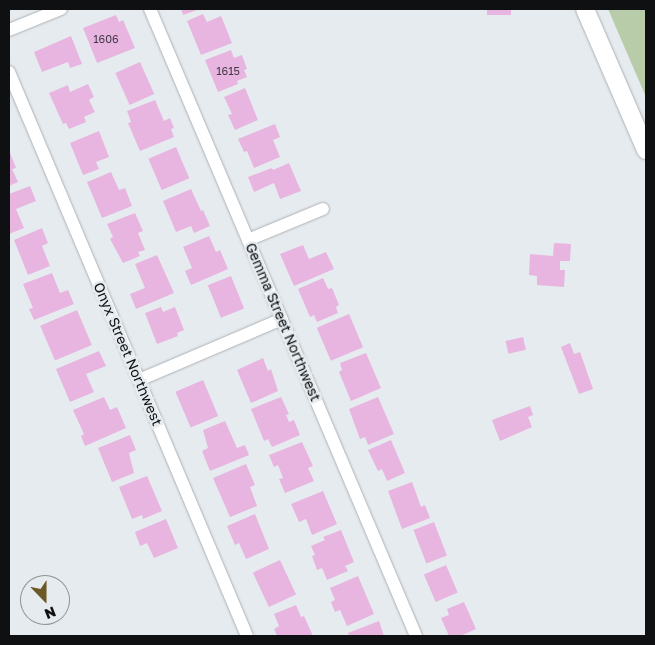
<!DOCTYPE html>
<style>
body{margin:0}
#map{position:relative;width:655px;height:645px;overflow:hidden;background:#e6ebef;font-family:"Golos Text",sans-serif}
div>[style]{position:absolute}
.green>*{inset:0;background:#b8ccaa}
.building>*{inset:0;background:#e8b5e1;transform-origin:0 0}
.roads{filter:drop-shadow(0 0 1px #acb1b5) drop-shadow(0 0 1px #acb1b5)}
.minor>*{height:12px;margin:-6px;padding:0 6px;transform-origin:6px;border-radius:6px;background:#fff}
.secondary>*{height:18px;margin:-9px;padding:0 9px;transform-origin:9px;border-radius:9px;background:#fff}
span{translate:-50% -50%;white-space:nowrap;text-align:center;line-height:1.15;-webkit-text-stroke:5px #e6ebef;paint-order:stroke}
.number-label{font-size:11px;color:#443945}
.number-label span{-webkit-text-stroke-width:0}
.street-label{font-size:14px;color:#0e1011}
.frame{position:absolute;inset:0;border:10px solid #0e1011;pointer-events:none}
.north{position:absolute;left:20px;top:575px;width:50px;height:50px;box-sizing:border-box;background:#e6ebef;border:1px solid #909396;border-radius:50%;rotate:158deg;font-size:14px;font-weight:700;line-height:20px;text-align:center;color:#0e1011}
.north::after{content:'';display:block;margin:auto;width:18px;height:22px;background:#6b5927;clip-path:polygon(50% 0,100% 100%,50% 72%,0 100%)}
</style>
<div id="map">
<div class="green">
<div style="clip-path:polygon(608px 9px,646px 9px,646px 97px)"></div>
</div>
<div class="building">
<div style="clip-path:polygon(181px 9px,200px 9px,183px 15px)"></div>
<div style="left:487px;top:9px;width:24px;height:6px"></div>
<div style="clip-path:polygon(203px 14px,207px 22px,221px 16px,232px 43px,201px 55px,187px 21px)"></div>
<div style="clip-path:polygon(116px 15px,119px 22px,123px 20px,135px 48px,97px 63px,83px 28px)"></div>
<div style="clip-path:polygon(71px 36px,82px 64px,70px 68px,68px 62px,42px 72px,34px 52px)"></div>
<div style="clip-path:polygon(231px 50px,234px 58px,242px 55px,247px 69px,244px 70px,247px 77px,237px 81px,238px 84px,218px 92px,205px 60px)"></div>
<div style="left:140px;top:62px;width:35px;height:27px;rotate:66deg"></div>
<div style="clip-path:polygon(88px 84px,94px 97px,89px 100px,95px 112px,84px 117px,86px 122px,69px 129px,66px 123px,63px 124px,49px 93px,68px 85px,70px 92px)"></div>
<div style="clip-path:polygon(245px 88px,258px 120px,235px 130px,228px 115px,232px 114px,224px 97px)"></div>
<div style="clip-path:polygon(155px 100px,164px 121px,170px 118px,174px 128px,171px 129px,174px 137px,140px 151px,128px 123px,131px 122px,127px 111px)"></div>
<div style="clip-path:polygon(275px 124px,280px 137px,273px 140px,280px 157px,254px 168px,247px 151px,244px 152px,238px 139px)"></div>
<div style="clip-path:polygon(99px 131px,109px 157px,96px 162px,99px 169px,83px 175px,70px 143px)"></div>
<div style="left:176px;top:147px;width:34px;height:30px;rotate:67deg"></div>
<div style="clip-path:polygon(9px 150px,16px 168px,12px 169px,18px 182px,9px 186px)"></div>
<div style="clip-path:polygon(289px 163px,301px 191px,280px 199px,274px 183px,254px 192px,248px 177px,272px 168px,273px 170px)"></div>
<div style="clip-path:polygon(111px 172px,119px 190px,125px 188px,132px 206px,102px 218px,87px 182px)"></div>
<div style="clip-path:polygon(30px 186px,36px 201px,16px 209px,24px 228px,9px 234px,9px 194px)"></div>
<div style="clip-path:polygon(191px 189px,201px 211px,203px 210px,210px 226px,194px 233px,191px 226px,176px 232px,163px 201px)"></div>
<div style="clip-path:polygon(135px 213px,143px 231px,138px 233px,145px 250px,138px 252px,140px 256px,123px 263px,110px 239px,113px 237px,107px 224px)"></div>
<div style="clip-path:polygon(42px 228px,48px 243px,42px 246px,50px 266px,28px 275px,14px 240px)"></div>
<div style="clip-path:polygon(209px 236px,216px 252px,220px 250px,228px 269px,191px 285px,185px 271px,192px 268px,183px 247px)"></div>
<div style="clip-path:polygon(554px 243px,571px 244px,570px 261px,560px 261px,560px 270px,565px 270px,564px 287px,537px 285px,537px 276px,529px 275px,530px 254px,553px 256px)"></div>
<div style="clip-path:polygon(303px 245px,309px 259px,326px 252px,334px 269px,294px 286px,280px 254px)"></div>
<div style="clip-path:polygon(157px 255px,174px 293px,136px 309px,130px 294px,145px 288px,135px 264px)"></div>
<div style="clip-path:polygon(52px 273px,60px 293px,68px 290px,74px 304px,34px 320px,29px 309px,33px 308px,23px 284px)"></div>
<div style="left:231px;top:276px;width:35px;height:25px;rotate:68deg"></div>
<div style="clip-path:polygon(323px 278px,328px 289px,332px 288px,339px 305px,336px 307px,338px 313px,317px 322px,314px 315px,310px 317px,298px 289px)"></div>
<div style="clip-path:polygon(161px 307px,163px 312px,175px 307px,184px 330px,177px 333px,178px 336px,157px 344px,145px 313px)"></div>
<div style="left:77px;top:310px;width:38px;height:40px;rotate:67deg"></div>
<div style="left:349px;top:314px;width:36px;height:35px;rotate:67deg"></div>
<div style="left:523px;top:337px;width:13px;height:18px;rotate:77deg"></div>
<div style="clip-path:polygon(570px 343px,574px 354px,580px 352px,593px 389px,579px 394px,561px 347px)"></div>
<div style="clip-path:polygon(99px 351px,106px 366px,86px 374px,94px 392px,70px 402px,56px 369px)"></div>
<div style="clip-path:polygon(366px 353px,381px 388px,351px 401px,339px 372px,342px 370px,340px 363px)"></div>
<div style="clip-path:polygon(263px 358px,268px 371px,271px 369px,278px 391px,251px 403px,237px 370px)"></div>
<div style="left:203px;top:380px;width:39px;height:30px;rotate:67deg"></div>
<div style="clip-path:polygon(104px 397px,110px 410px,117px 407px,126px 428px,85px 446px,81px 436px,84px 434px,73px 410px)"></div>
<div style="clip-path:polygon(281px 397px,289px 414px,286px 415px,289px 422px,294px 420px,300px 435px,272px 447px,268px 439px,264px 441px,251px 409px)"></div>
<div style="clip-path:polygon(378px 397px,394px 434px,368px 445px,365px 437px,360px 439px,349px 409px)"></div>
<div style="clip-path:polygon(530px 406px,533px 415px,528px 417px,532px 427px,500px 441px,492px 420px)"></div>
<div style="clip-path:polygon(225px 421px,237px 448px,245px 445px,249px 455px,210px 471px,202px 451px,208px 448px,203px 430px)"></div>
<div style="clip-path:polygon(130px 435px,136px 450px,129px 453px,134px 473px,112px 482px,98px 448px)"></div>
<div style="clip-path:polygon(391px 440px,405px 473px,387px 481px,382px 469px,378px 471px,368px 450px)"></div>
<div style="clip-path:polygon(302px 442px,313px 466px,308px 468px,314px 481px,285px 493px,279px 479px,283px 478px,278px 465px,274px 467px,269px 455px)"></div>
<div style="clip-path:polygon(246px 464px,255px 485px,250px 487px,257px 506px,230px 517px,213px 478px)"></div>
<div style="clip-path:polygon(147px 476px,162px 511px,143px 519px,142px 515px,132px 519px,119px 487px)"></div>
<div style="clip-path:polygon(412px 482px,421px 507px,425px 505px,430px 518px,402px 529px,388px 491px)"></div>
<div style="clip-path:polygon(323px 491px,337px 524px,312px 535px,306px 519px,299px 522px,291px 504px)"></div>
<div style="clip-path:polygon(255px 514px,269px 549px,246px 559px,239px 543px,235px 545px,227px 526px)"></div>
<div style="clip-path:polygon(166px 519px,178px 548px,154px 558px,147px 543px,140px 546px,135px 532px)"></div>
<div style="left:434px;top:522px;width:36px;height:22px;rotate:69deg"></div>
<div style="clip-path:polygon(341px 530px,354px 562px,345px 566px,348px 571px,327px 580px,322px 568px,317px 570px,312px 556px,315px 555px,311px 546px,325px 540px,323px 537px)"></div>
<div style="left:280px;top:560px;width:38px;height:30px;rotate:65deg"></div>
<div style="left:446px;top:565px;width:30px;height:24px;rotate:67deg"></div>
<div style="clip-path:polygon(358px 576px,374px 614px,347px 626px,340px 610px,335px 612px,331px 602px,335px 600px,330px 588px)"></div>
<div style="clip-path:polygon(464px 602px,476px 629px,460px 636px,449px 636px,441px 618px,449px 615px,447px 609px)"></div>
<div style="clip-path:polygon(296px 605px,301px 617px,304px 616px,313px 636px,277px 636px,274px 629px,279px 626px,274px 614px)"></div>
<div style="clip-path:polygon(379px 621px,384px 636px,349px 636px,348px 633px)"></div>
</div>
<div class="roads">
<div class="minor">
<div style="left:150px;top:9px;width:681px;rotate:67.01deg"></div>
<div style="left:9px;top:30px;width:56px;rotate:-22deg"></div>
<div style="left:9px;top:72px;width:612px;rotate:67.12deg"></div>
<div style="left:248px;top:240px;width:81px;rotate:-22.5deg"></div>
<div style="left:139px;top:380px;width:155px;rotate:-23.1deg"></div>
</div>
<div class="secondary">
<div style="left:585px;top:9px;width:154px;rotate:66.6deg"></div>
</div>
</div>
<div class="number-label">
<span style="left:106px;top:39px">1606</span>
<span style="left:228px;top:71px">1615</span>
</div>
<div class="street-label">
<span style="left:283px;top:322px;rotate:67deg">Gemma Street Northwest</span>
<span style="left:128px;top:354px;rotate:67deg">Onyx Street Northwest</span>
</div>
<div class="frame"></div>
<div class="north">N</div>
</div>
